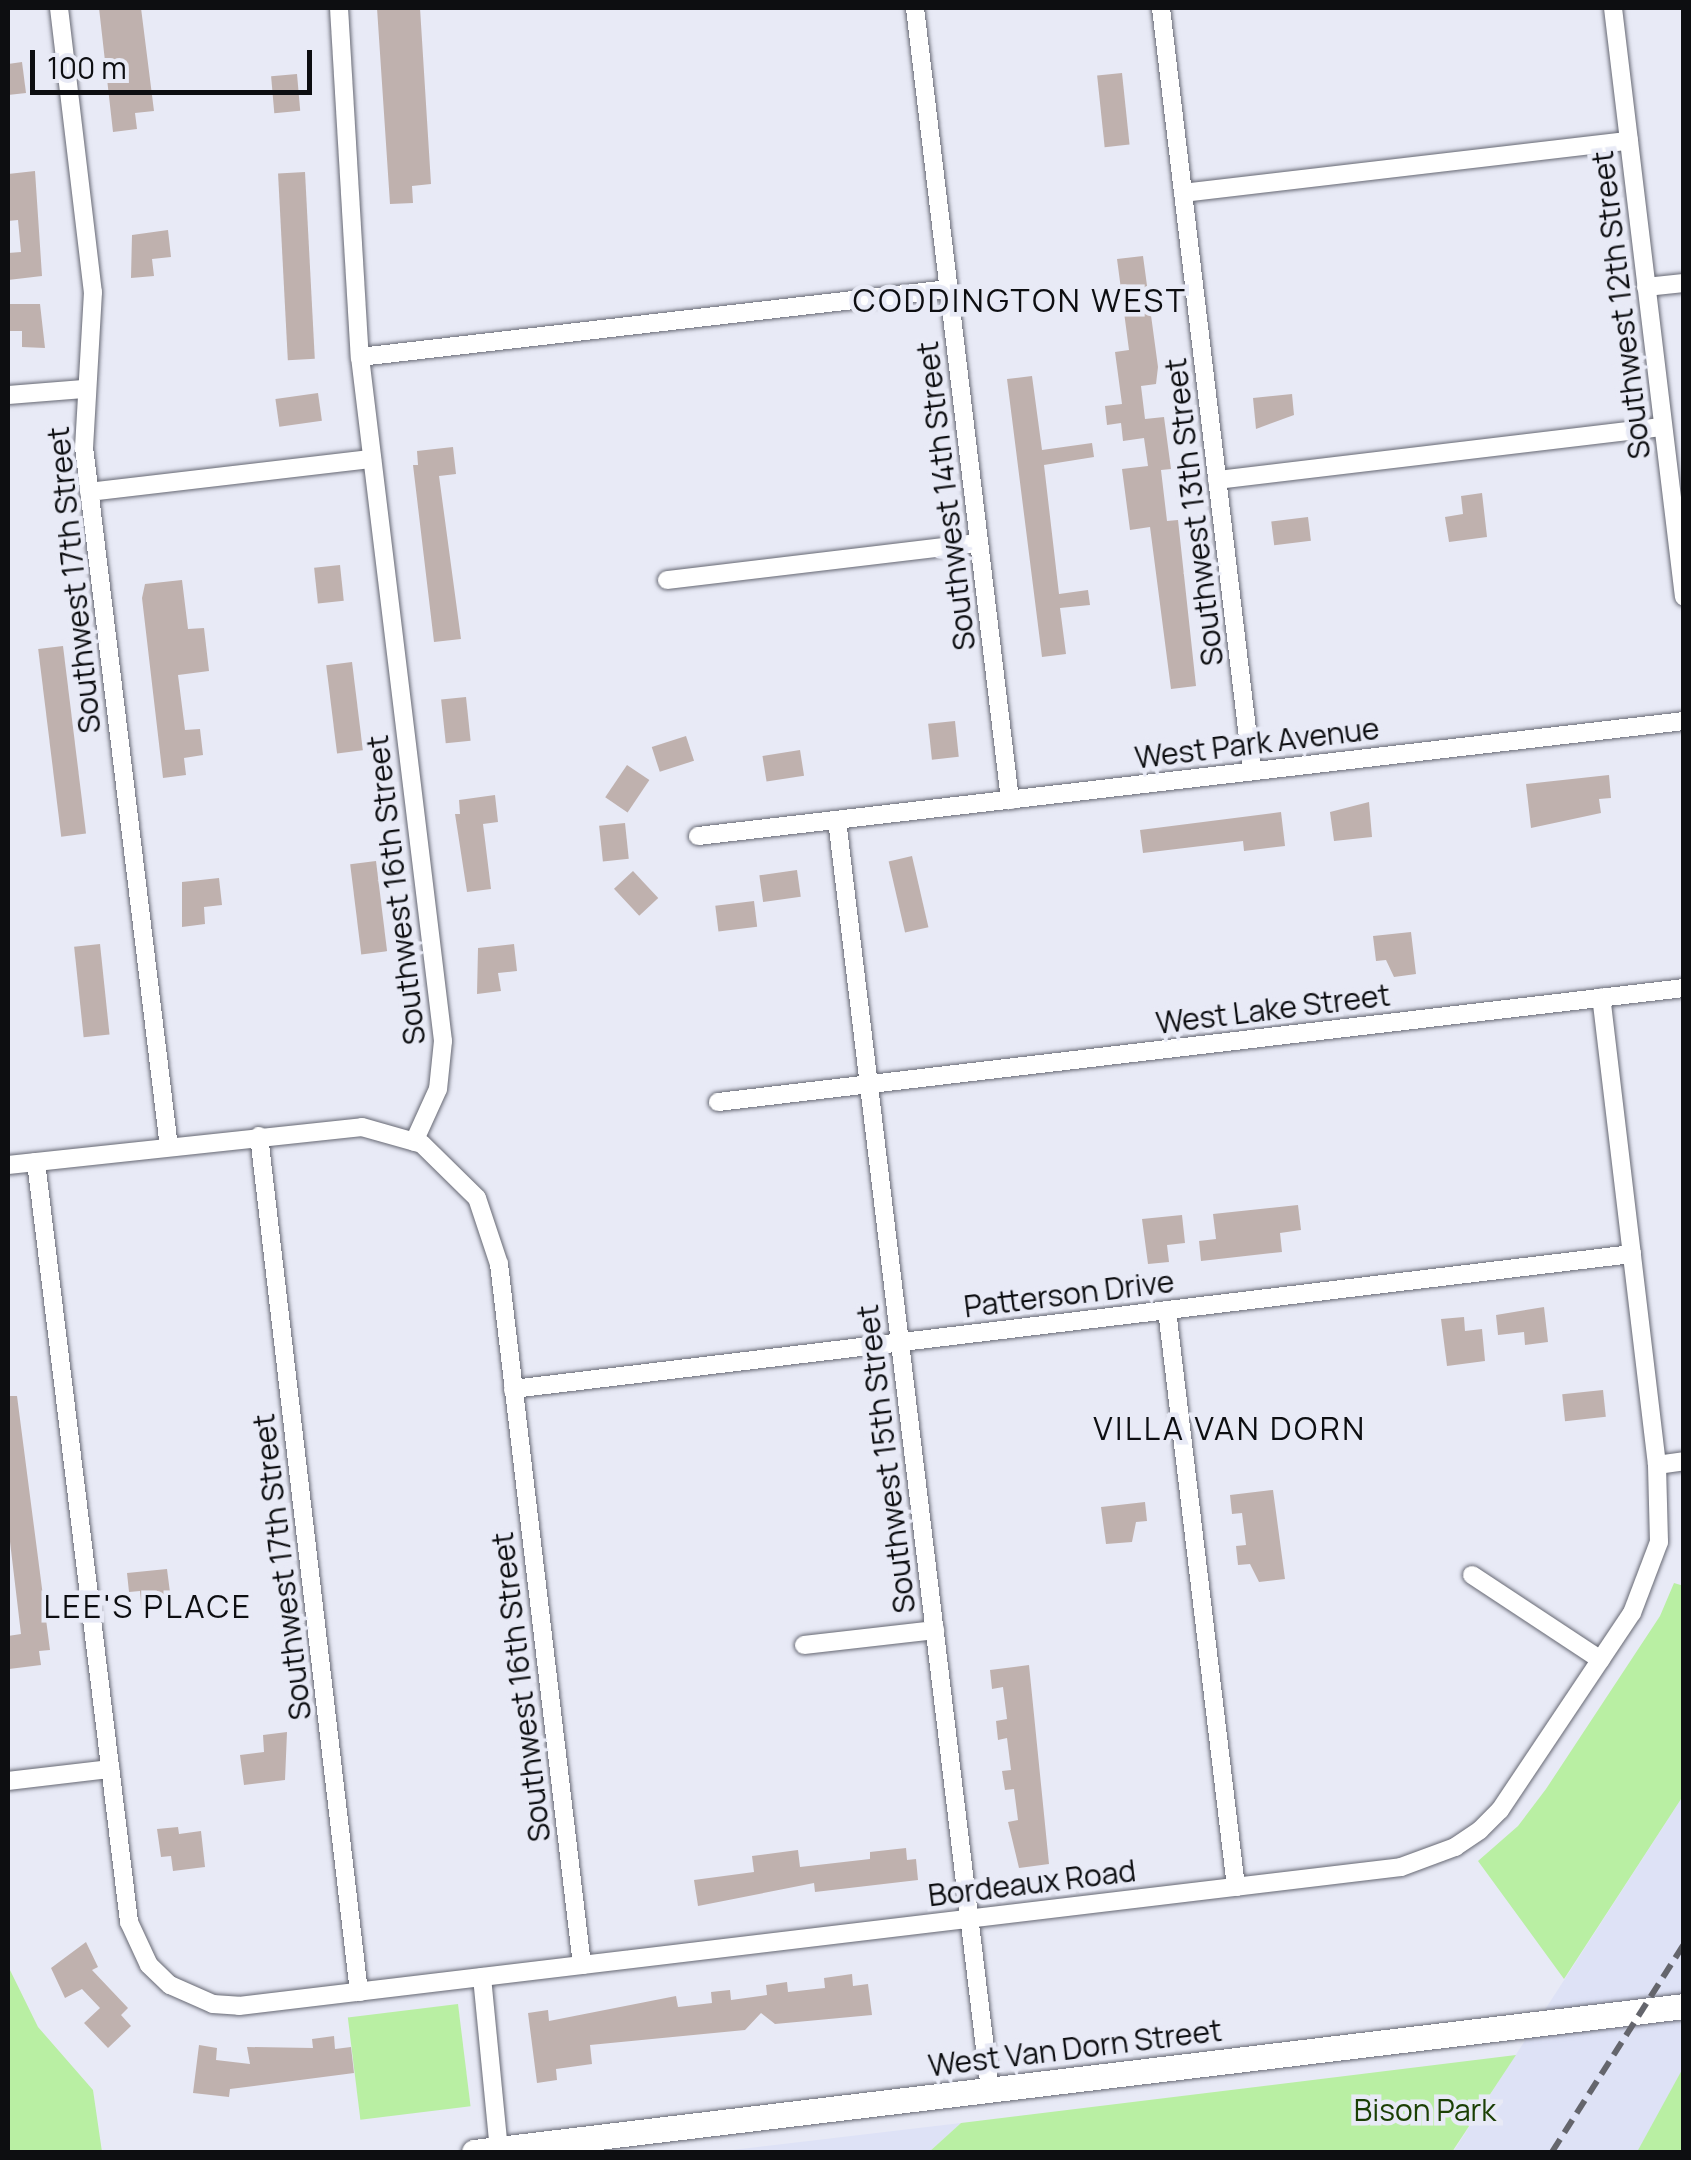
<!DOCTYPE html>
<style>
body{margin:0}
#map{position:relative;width:1691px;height:2160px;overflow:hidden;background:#e8eaf6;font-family:Manrope,sans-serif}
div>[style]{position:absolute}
.built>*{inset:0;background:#dee2f6}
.green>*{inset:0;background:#b9efa3;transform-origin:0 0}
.building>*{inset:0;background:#bfb1ae;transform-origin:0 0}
.roads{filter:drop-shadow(0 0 2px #666873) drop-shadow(0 0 2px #666873)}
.street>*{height:18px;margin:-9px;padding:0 9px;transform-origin:9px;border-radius:9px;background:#fff}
.secondary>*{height:25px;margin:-12.5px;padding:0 12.5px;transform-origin:12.5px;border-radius:12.5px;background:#fff}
.rail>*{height:6px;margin-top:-3px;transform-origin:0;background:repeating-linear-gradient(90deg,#64656c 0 15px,transparent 0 23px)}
span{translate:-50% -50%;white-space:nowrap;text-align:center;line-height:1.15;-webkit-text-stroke:9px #e8eaf6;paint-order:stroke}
.street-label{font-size:30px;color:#0d0e11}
.park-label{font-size:30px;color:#1a3f04}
.neighbourhood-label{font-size:32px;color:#0d0e11;letter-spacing:2.5px}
.frame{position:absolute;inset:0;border:10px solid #0d0e11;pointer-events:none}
.scale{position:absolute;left:30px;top:50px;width:282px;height:45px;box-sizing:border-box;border:5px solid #0d0e11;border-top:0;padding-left:12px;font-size:30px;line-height:35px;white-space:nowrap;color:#0d0e11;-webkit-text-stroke:8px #e8eaf6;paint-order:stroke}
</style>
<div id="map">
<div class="built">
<div style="clip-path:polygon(1683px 1796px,1683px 2097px,1649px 2152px,1453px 2152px)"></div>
<div style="clip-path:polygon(961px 2123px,929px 2152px,716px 2152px)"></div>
</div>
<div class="green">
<div style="clip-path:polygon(1674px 1583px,1684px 1586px,1683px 1796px,1564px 1979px,1478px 1861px,1518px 1826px,1546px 1789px,1660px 1616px)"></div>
<div style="clip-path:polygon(8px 1966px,38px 2027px,93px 2090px,102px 2152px,8px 2152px)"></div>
<div style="left:458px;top:2004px;width:103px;height:111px;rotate:83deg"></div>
<div style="clip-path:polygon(1516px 2055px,1452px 2152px,929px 2152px,961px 2123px)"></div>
<div style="clip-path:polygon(1683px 2068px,1683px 2152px,1637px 2152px)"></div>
</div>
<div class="building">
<div style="clip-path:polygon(99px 8px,141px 8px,154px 111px,135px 113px,137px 129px,113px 132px)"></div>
<div style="clip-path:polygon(377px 8px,420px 8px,431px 184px,412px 186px,413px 203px,390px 204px)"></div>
<div style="clip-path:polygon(22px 62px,26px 93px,8px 95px,8px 64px)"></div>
<div style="left:1122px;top:73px;width:72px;height:25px;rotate:84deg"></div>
<div style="left:297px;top:74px;width:37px;height:26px;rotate:85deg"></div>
<div style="clip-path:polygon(35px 171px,42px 276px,8px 280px,8px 253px,21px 252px,18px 220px,8px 221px,8px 174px)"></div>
<div style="left:305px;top:172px;width:187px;height:27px;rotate:87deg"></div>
<div style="clip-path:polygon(168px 230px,171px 257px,152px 259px,154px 276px,131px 278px,132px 235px)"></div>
<div style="clip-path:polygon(1143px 256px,1158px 367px,1156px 384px,1141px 386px,1145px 419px,1164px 417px,1171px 469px,1161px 470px,1167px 521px,1178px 520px,1196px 686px,1171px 689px,1150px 527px,1130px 530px,1122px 469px,1148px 466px,1144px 438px,1123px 441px,1121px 423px,1107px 425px,1105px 406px,1122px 404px,1115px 352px,1129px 350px,1117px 259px)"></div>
<div style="clip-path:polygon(8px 304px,40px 304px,45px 348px,22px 347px,22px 331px,8px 331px)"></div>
<div style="clip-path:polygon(1032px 376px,1042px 450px,1092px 443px,1094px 457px,1044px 465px,1059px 594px,1088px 590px,1090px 605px,1060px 608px,1066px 654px,1042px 657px,1007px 379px)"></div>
<div style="left:318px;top:393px;width:28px;height:43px;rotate:82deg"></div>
<div style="clip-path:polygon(1292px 394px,1294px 415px,1256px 429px,1253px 398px)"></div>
<div style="clip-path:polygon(453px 447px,456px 474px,439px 476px,461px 639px,434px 642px,413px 465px,418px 465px,417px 451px)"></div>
<div style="clip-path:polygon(1482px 493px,1487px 537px,1449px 542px,1445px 517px,1463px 514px,1461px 496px)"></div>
<div style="left:1308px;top:517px;width:24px;height:37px;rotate:83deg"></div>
<div style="left:340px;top:565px;width:36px;height:26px;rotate:84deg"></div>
<div style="clip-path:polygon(182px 580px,188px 629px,204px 628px,209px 671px,178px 675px,185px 730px,200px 729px,203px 755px,184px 758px,186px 775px,163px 778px,142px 598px,145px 584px)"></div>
<div style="left:63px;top:646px;width:189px;height:25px;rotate:83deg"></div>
<div style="left:352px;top:662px;width:89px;height:26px;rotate:83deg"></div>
<div style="left:466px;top:697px;width:44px;height:25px;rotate:84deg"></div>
<div style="left:955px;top:721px;width:36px;height:27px;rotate:84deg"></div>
<div style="left:686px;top:736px;width:26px;height:36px;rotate:72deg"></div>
<div style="left:800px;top:750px;width:26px;height:38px;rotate:81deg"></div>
<div style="left:627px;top:765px;width:27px;height:39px;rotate:34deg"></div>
<div style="clip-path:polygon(1609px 775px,1611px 798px,1599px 799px,1601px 813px,1531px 828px,1526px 784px)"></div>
<div style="clip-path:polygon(495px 795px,498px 822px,483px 824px,491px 889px,467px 892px,455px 814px,460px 814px,459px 800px)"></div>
<div style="clip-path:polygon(1369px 802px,1372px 837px,1334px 841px,1330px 812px)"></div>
<div style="clip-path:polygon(1281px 812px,1285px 846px,1244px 851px,1243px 841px,1143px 853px,1140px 830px)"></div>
<div style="left:625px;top:823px;width:36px;height:26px;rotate:84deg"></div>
<div style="left:912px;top:856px;width:73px;height:24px;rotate:77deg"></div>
<div style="left:376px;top:861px;width:91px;height:26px;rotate:83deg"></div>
<div style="left:797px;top:870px;width:27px;height:38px;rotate:82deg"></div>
<div style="left:633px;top:871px;width:37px;height:26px;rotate:47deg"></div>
<div style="clip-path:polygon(219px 878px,222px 905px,204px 907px,205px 924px,182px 927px,182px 882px)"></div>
<div style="left:754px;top:901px;width:26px;height:39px;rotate:83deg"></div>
<div style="clip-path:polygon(1411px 932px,1416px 974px,1394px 977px,1386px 960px,1376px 961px,1373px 936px)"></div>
<div style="left:100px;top:944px;width:91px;height:26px;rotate:84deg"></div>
<div style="clip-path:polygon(514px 944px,517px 971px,498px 973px,501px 991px,477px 994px,478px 948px)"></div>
<div style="clip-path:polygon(1298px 1205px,1301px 1230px,1280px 1233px,1282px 1252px,1201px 1261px,1199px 1241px,1216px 1239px,1213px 1214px)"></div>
<div style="clip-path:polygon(1182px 1215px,1185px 1243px,1167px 1245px,1169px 1262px,1148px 1264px,1142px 1219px)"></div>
<div style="clip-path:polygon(1544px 1307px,1548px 1342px,1525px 1345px,1524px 1332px,1498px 1335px,1496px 1315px)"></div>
<div style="clip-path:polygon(1464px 1317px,1465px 1331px,1482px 1329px,1485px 1361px,1447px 1366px,1441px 1319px)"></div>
<div style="left:1603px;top:1390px;width:27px;height:41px;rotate:84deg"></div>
<div style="clip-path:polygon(8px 1396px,17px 1396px,50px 1650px,39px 1651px,41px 1665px,9px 1669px,8px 1636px,21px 1634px,8px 1525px)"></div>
<div style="clip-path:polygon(1273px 1490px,1285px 1579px,1259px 1582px,1250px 1564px,1238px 1565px,1236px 1546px,1246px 1545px,1242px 1513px,1232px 1514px,1230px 1495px)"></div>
<div style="clip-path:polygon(1145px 1502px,1147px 1521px,1136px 1522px,1132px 1542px,1106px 1544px,1101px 1507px)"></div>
<div style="clip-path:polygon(167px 1569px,172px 1608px,142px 1612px,140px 1591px,129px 1592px,127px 1573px)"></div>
<div style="clip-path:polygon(1029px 1665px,1049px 1864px,1019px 1868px,1008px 1822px,1018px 1820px,1014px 1789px,1005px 1790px,1002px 1771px,1011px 1770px,1007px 1738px,998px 1740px,996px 1721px,1007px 1719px,1003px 1687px,992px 1689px,990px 1670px)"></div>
<div style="clip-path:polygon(287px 1732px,285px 1780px,244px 1785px,240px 1755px,264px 1752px,263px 1735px)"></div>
<div style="clip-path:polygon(178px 1827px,179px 1834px,201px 1831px,205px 1867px,173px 1871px,171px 1856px,161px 1857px,157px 1829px)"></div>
<div style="clip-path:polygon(906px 1848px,907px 1860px,916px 1859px,918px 1880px,815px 1892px,814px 1883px,698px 1906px,694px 1880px,754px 1872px,752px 1856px,798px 1850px,800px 1867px,870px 1859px,870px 1852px)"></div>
<div style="clip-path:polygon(86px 1942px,98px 1967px,92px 1970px,128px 2008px,121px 2015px,131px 2026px,108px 2048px,84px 2023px,100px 2008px,82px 1989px,65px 1998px,51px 1968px)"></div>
<div style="clip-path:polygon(852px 1974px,853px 1986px,868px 1984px,872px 2015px,775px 2024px,761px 2013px,745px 2030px,590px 2045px,592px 2064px,556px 2069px,557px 2080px,537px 2083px,528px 2013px,548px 2010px,549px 2021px,676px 1996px,678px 2007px,712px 2003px,711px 1992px,730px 1990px,731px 2000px,767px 1995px,766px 1985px,787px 1982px,788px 1992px,825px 1988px,824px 1978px)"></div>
<div style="clip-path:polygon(334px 2036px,335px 2049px,351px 2047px,354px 2073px,230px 2089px,229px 2097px,193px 2093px,199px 2045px,217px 2048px,216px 2060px,250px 2064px,247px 2047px,313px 2048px,312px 2039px)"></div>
</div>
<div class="roads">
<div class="street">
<div style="left:59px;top:8px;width:286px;rotate:83.2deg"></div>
<div style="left:93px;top:292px;width:155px;rotate:93.3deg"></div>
<div style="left:84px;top:447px;width:705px;rotate:83.08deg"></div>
<div style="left:339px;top:8px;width:350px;rotate:86.6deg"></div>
<div style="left:360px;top:357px;width:689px;rotate:83.08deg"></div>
<div style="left:443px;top:1041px;width:48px;rotate:95.9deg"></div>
<div style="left:438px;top:1089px;width:58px;rotate:114.4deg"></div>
<div style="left:915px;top:8px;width:798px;rotate:83.16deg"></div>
<div style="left:1161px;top:8px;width:768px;rotate:83.2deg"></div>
<div style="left:1613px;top:8px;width:593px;rotate:83.13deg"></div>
<div style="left:1183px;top:193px;width:449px;rotate:-6.7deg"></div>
<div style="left:1646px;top:287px;width:38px;rotate:-6deg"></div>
<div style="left:360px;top:357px;width:593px;rotate:-6.59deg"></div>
<div style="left:8px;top:395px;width:76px;rotate:-4.5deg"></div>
<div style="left:1217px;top:480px;width:449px;rotate:-6.8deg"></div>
<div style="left:89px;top:492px;width:285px;rotate:-6.7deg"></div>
<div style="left:667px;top:580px;width:314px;rotate:-6.8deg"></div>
<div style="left:837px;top:820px;width:1279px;rotate:83.13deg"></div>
<div style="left:698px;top:836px;width:993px;rotate:-6.65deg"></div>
<div style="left:718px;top:1102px;width:973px;rotate:-6.73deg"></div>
<div style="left:259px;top:1136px;width:862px;rotate:83.34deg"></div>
<div style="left:36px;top:1162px;width:766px;rotate:83.02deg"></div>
<div style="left:129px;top:1922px;width:47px;rotate:65.1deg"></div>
<div style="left:149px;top:1965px;width:29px;rotate:44deg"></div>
<div style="left:170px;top:1985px;width:47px;rotate:23.8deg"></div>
<div style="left:213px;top:2004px;width:26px;rotate:4deg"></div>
<div style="left:239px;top:2006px;width:1170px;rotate:-6.82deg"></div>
<div style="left:1401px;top:1867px;width:58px;rotate:-20.3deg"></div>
<div style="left:1455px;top:1847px;width:30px;rotate:-34deg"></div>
<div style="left:1480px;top:1830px;width:28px;rotate:-45deg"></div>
<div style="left:1500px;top:1810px;width:237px;rotate:-56.2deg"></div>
<div style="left:1632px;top:1613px;width:76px;rotate:-69.2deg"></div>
<div style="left:1659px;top:1542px;width:77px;rotate:-91.5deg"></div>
<div style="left:1657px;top:1465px;width:471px;rotate:-96.8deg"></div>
<div style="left:8px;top:1165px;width:356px;rotate:-6.1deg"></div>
<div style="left:362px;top:1127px;width:62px;rotate:15.8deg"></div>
<div style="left:422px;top:1144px;width:77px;rotate:44.5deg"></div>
<div style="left:477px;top:1198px;width:70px;rotate:71.6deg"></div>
<div style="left:499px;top:1264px;width:706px;rotate:83.25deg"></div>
<div style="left:1167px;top:1310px;width:581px;rotate:83.18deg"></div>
<div style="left:513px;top:1389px;width:1127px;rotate:-6.88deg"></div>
<div style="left:1657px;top:1465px;width:27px;rotate:-8deg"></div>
<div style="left:1472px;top:1575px;width:154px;rotate:33.4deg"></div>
<div style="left:804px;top:1645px;width:132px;rotate:-6.5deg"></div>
<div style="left:8px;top:1781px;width:103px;rotate:-6.7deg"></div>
<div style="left:482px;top:1977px;width:173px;rotate:84.4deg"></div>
</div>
<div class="secondary">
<div style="left:474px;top:2152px;width:1219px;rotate:-6.88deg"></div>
</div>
</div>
<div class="rail">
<div style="left:1552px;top:2152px;width:246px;rotate:-57.6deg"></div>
</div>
<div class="street-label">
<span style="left:1621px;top:305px;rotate:-97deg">Southwest 12th Street</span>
<span style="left:946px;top:496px;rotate:-97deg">Southwest 14th Street</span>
<span style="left:1194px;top:512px;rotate:-97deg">Southwest 13th Street</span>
<span style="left:74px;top:580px;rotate:-96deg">Southwest 17th Street</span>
<span style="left:1257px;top:743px;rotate:-7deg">West Park Avenue</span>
<span style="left:396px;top:890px;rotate:-97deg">Southwest 16th Street</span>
<span style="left:1273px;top:1009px;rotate:-7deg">West Lake Street</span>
<span style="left:1069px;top:1294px;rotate:-7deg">Patterson Drive</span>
<span style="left:886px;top:1459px;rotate:-97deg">Southwest 15th Street</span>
<span style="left:282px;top:1567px;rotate:-97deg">Southwest 17th Street</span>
<span style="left:521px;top:1687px;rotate:-97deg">Southwest 16th Street</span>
<span style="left:1032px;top:1883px;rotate:-7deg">Bordeaux Road</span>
<span style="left:1075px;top:2048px;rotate:-7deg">West Van Dorn Street</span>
</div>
<div class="park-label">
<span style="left:1425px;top:2110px">Bison Park</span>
</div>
<div class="neighbourhood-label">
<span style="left:1020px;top:300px">CODDINGTON WEST</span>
<span style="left:1230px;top:1428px">VILLA VAN DORN</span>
<span style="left:148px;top:1606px">LEE'S PLACE</span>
</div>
<div class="frame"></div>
<div class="scale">100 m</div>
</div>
